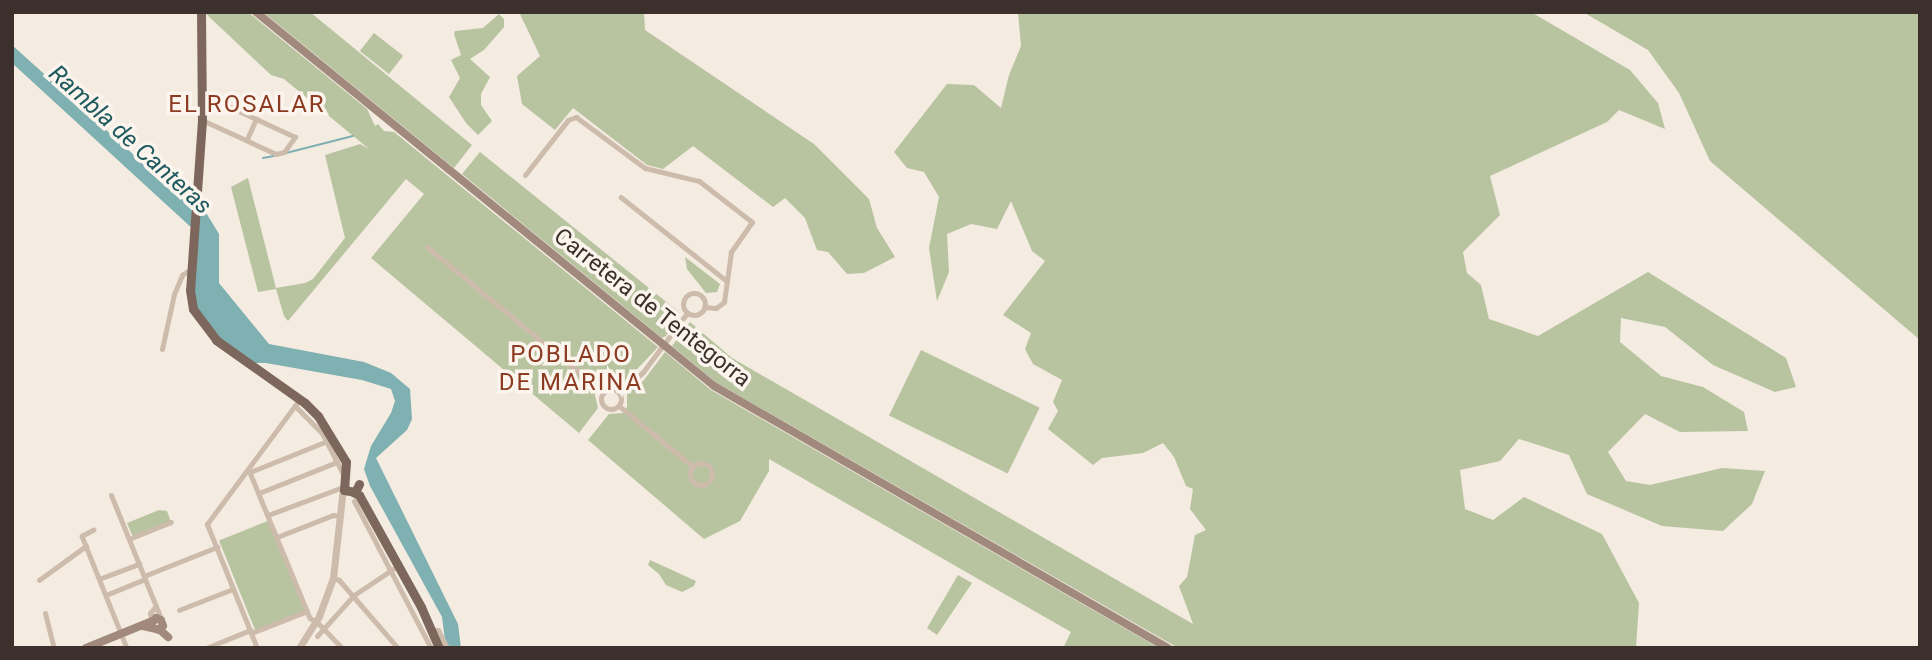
<!DOCTYPE html>
<style>
body{margin:0}
#map{position:relative;width:1932px;height:660px;overflow:hidden;background:#f4ebe1;font-family:Roboto,sans-serif}
div>[style]{position:absolute}
.green>*{inset:0;background:#b8c4a0;transform-origin:0 0}
.water>*{inset:0;background:#7fb0b2}
.stream>*{height:2px;margin:-1px;padding:0 1px;transform-origin:1px;border-radius:1px;background:#7fb0b2}
.pedestrian>*{height:4.5px;margin:-2.25px;padding:0 2.25px;transform-origin:2.25px;border-radius:2.25px;background:#cdbbac}
.minor>*{height:5px;margin:-2.5px;padding:0 2.5px;transform-origin:2.5px;border-radius:2.5px;background:#cdbbac}
.minor>.ring{margin:-2.5px;padding:0;box-sizing:content-box;background:none;border:5px solid #cdbbac;border-radius:50%}
.tertiary>*{height:7px;margin:-3.5px;padding:0 3.5px;transform-origin:3.5px;border-radius:3.5px;background:#cdbbac}
.secondary>*{height:8px;margin:-4px;padding:0 4px;transform-origin:4px;border-radius:4px;background:#a18a7d}
.primary>*{height:9px;margin:-4.5px;padding:0 4.5px;transform-origin:4.5px;border-radius:4.5px;background:#7d675c}
span{translate:-50% -50%;white-space:nowrap;text-align:center;line-height:1.15;-webkit-text-stroke:7px #fbf5ee;paint-order:stroke}
.street-label{font-size:23px;color:#3b302b}
.neighbourhood-label{font-size:24px;color:#8c3b22;letter-spacing:2px}
.water-label{font-size:24px;color:#1f5a5e;font-style:italic}
.frame{position:absolute;inset:0;border:14px solid #3b302b;pointer-events:none}
</style>
<div id="map">
<div class="green">
<div style="clip-path:polygon(204px 12px,248px 12px,367px 109px,375px 126px,378px 124px,384px 131px,394px 132px,658px 347px,623px 384px,599px 384px,594px 391px,598px 408px,579px 433px,371px 258px,424px 194px,406px 179px,288px 321px,284px 316px,276px 289px,258px 292px,231px 187px,248px 178px,276px 288px,305px 283px,313px 279px,345px 238px,325px 155px,360px 144px,369px 149px,284px 79px,271px 75px)"></div>
<div style="clip-path:polygon(263px 12px,310px 12px,472px 145px,454px 168px)"></div>
<div style="clip-path:polygon(519px 12px,644px 12px,645px 30px,814px 144px,869px 199px,877px 228px,895px 257px,864px 273px,847px 274px,828px 252px,817px 250px,805px 218px,785px 198px,773px 207px,693px 146px,663px 169px,647px 165px,573px 108px,555px 130px,522px 104px,517px 76px,540px 56px)"></div>
<div style="clip-path:polygon(1018px 12px,1531px 12px,1630px 70px,1658px 103px,1665px 129px,1619px 110px,1607px 122px,1490px 176px,1500px 215px,1463px 252px,1467px 273px,1481px 285px,1489px 319px,1538px 336px,1648px 272px,1786px 358px,1796px 387px,1775px 392px,1713px 365px,1665px 327px,1621px 318px,1620px 342px,1661px 376px,1703px 387px,1744px 412px,1748px 431px,1680px 432px,1645px 414px,1608px 452px,1626px 481px,1650px 485px,1722px 468px,1765px 471px,1752px 504px,1723px 531px,1662px 526px,1587px 494px,1569px 455px,1519px 439px,1500px 461px,1460px 470px,1465px 509px,1493px 520px,1524px 497px,1602px 534px,1639px 603px,1636px 648px,1178px 648px,717px 383px,672px 346px,690px 322px,732px 358px,1193px 624px,1179px 586px,1187px 577px,1195px 535px,1206px 530px,1190px 509px,1193px 489px,1186px 486px,1174px 457px,1163px 443px,1143px 453px,1102px 458px,1093px 465px,1048px 429px,1058px 411px,1053px 402px,1062px 380px,1033px 364px,1025px 349px,1031px 333px,1003px 315px,1045px 261px,1032px 251px,1011px 201px,997px 229px,971px 224px,947px 234px,949px 272px,937px 301px,929px 248px,939px 197px,924px 172px,907px 168px,894px 152px,947px 84px,974px 85px,1001px 108px,1009px 75px,1021px 46px)"></div>
<div style="clip-path:polygon(1583px 12px,1920px 12px,1920px 340px,1710px 161px,1679px 93px,1648px 50px)"></div>
<div style="clip-path:polygon(499px 14px,504px 19px,504px 27px,484px 50px,470px 59px,490px 77px,481px 94px,481px 105px,492px 121px,478px 135px,466px 123px,449px 97px,460px 78px,451px 60px,461px 55px,454px 34px,455px 31px,483px 28px)"></div>
<div style="left:374px;top:33px;width:37px;height:23px;rotate:38deg"></div>
<div style="clip-path:polygon(480px 152px,680px 313px,666px 336px,662px 338px,462px 174px)"></div>
<div style="clip-path:polygon(685px 257px,720px 284px,717px 292px,706px 293px,687px 269px)"></div>
<div style="left:921px;top:350px;width:132px;height:73px;rotate:26deg"></div>
<div style="clip-path:polygon(665px 352px,711px 390px,1159px 648px,1063px 648px,1071px 632px,769px 459px,769px 471px,740px 521px,704px 539px,588px 440px,609px 414px,623px 413px,627px 407px,627px 394px,644px 380px)"></div>
<div style="clip-path:polygon(159px 510px,167px 511px,171px 522px,133px 537px,127px 523px)"></div>
<div style="left:270px;top:520px;width:98px;height:55px;rotate:68deg"></div>
<div style="clip-path:polygon(650px 560px,696px 581px,694px 586px,682px 592px,666px 585px,659px 574px,648px 565px)"></div>
<div style="clip-path:polygon(958px 575px,972px 583px,937px 635px,927px 628px)"></div>
</div>
<div class="water">
<div style="clip-path:polygon(12px 45px,134px 155px,164px 185px,185px 201px,200px 203px,219px 234px,219px 283px,269px 344px,364px 362px,391px 373px,410px 389px,412px 419px,407px 430px,376px 458px,458px 624px,461px 648px,446px 648px,442px 617px,370px 486px,364px 469px,371px 446px,391px 413px,395px 401px,391px 389px,362px 380px,266px 363px,248px 363px,225px 347px,193px 309px,194px 230px,12px 63px)"></div>
</div>
<div class="stream">
<div style="left:286px;top:153px;width:69px;rotate:-14.2deg"></div>
<div style="left:263px;top:158px;width:11px;rotate:-10deg"></div>
</div>
<div class="pedestrian">
<div style="left:621px;top:197px;width:135px;rotate:38.4deg"></div>
<div style="left:249px;top:470px;width:160px;rotate:67.6deg"></div>
<div style="left:310px;top:618px;width:6px;rotate:31deg"></div>
<div style="left:94px;top:530px;width:13px;rotate:153deg"></div>
<div style="left:82px;top:536px;width:121px;rotate:68.1deg"></div>
<div style="left:129px;top:539px;width:45px;rotate:-22deg"></div>
<div style="left:99px;top:579px;width:43px;rotate:-20.6deg"></div>
<div style="left:39px;top:580px;width:58px;rotate:-35.9deg"></div>
<div style="left:106px;top:595px;width:42px;rotate:-22.3deg"></div>
<div style="left:179px;top:610px;width:58px;rotate:-21.3deg"></div>
</div>
<div class="minor">
<div style="left:202px;top:120px;width:81px;rotate:24.7deg"></div>
<div style="left:276px;top:154px;width:8px;rotate:-14deg"></div>
<div style="left:284px;top:152px;width:19px;rotate:-54deg"></div>
<div style="left:295px;top:137px;width:93px;rotate:-155.1deg"></div>
<div style="left:211px;top:98px;width:9px;rotate:167deg"></div>
<div style="left:247px;top:139px;width:22px;rotate:-66deg"></div>
<div style="left:525px;top:175px;width:70px;rotate:-52deg"></div>
<div style="left:568px;top:120px;width:9px;rotate:-21deg"></div>
<div style="left:576px;top:117px;width:86px;rotate:36.5deg"></div>
<div style="left:645px;top:168px;width:56px;rotate:13.5deg"></div>
<div style="left:699px;top:181px;width:67px;rotate:37.7deg"></div>
<div style="left:752px;top:222px;width:37px;rotate:125deg"></div>
<div style="left:731px;top:252px;width:50px;rotate:98deg"></div>
<div style="left:724px;top:302px;width:10px;rotate:143deg"></div>
<div style="left:716px;top:308px;width:12px;rotate:-175deg"></div>
<div style="left:427px;top:247px;width:229px;rotate:39.5deg"></div>
<div class="ring" style="left:683px;top:293px;width:17px;height:17px"></div>
<div style="left:162px;top:349px;width:56px;rotate:-77.7deg"></div>
<div style="left:174px;top:294px;width:21px;rotate:-67deg"></div>
<div style="left:182px;top:275px;width:11px;rotate:-34deg"></div>
<div class="ring" style="left:601px;top:389px;width:15px;height:15px"></div>
<div style="left:619px;top:393px;width:32px;rotate:-41deg"></div>
<div style="left:643px;top:372px;width:74px;rotate:-53.3deg"></div>
<div style="left:295px;top:406px;width:38px;rotate:45deg"></div>
<div style="left:322px;top:433px;width:46px;rotate:62.9deg"></div>
<div style="left:619px;top:406px;width:94px;rotate:39.4deg"></div>
<div class="ring" style="left:690px;top:463px;width:17px;height:17px"></div>
<div style="left:250px;top:472px;width:83px;rotate:-21.9deg"></div>
<div style="left:259px;top:493px;width:84px;rotate:-21.7deg"></div>
<div style="left:111px;top:495px;width:136px;rotate:68deg"></div>
<div style="left:354px;top:501px;width:166px;rotate:62.4deg"></div>
<div style="left:268px;top:515px;width:80px;rotate:-20.5deg"></div>
<div style="left:277px;top:537px;width:60px;rotate:-21.4deg"></div>
<div style="left:333px;top:515px;width:8px;rotate:7deg"></div>
<div style="left:144px;top:576px;width:79px;rotate:-21.7deg"></div>
<div style="left:333px;top:578px;width:6px;rotate:18deg"></div>
<div style="left:339px;top:580px;width:90px;rotate:49.1deg"></div>
<div style="left:45px;top:613px;width:36px;rotate:76deg"></div>
<div style="left:152px;top:621px;width:8px;rotate:-104deg"></div>
<div style="left:150px;top:613px;width:9px;rotate:-49deg"></div>
<div style="left:316px;top:621px;width:37px;rotate:46deg"></div>
<div style="left:432px;top:630px;width:6px"></div>
<div style="left:438px;top:630px;width:20px;rotate:63deg"></div>
<div style="left:251px;top:633px;width:60px;rotate:-21.4deg"></div>
<div style="left:317px;top:636px;width:55px;rotate:-47.9deg"></div>
<div style="left:354px;top:595px;width:47px;rotate:-33.7deg"></div>
<div style="left:206px;top:648px;width:48px;rotate:-22.2deg"></div>
<div style="left:257px;top:648px;width:134px;rotate:-112deg"></div>
<div style="left:207px;top:524px;width:156px;rotate:-53.4deg"></div>
</div>
<div class="tertiary">
<div style="left:299px;top:648px;width:38px;rotate:-58deg"></div>
<div style="left:319px;top:616px;width:40px;rotate:-69.8deg"></div>
<div style="left:333px;top:578px;width:92px;rotate:-83.7deg"></div>
</div>
<div class="secondary">
<div style="left:256px;top:12px;width:591px;rotate:39.23deg"></div>
<div style="left:714px;top:386px;width:524px;rotate:29.99deg"></div>
<div style="left:152px;top:623px;width:6px;rotate:-51deg"></div>
<div style="left:156px;top:618px;width:5px;rotate:22deg"></div>
<div style="left:161px;top:620px;width:6px;rotate:72deg"></div>
<div style="left:163px;top:626px;width:6px;rotate:141deg"></div>
<div style="left:143px;top:626px;width:17px;rotate:13deg"></div>
<div style="left:160px;top:630px;width:11px;rotate:41deg"></div>
<div style="left:86px;top:648px;width:71px;rotate:-22.2deg"></div>
</div>
<div class="primary">
<div style="left:201px;top:12px;width:108px;rotate:89.5deg"></div>
<div style="left:202px;top:120px;width:170px;rotate:94deg"></div>
<div style="left:190px;top:290px;width:19px;rotate:81deg"></div>
<div style="left:193px;top:309px;width:39px;rotate:53deg"></div>
<div style="left:216px;top:340px;width:109px;rotate:35.3deg"></div>
<div style="left:305px;top:403px;width:18px;rotate:45deg"></div>
<div style="left:318px;top:416px;width:54px;rotate:58.7deg"></div>
<div style="left:346px;top:462px;width:28px;rotate:94deg"></div>
<div style="left:344px;top:490px;width:11px;rotate:10deg"></div>
<div style="left:355px;top:492px;width:9px;rotate:-63deg"></div>
<div style="left:353px;top:492px;width:7px;rotate:27deg"></div>
<div style="left:359px;top:495px;width:128px;rotate:61deg"></div>
<div style="left:421px;top:607px;width:45px;rotate:66.3deg"></div>
</div>
<div class="street-label">
<span style="left:652px;top:308px;rotate:38deg">Carretera de Tentegorra</span>
</div>
<div class="neighbourhood-label">
<span style="left:247px;top:105px">EL ROSALAR</span>
<span style="left:571px;top:369px">POBLADO<br>DE MARINA</span>
</div>
<div class="water-label">
<span style="left:130px;top:140px;rotate:42deg">Rambla de Canteras</span>
</div>
<div class="frame"></div>
</div>
